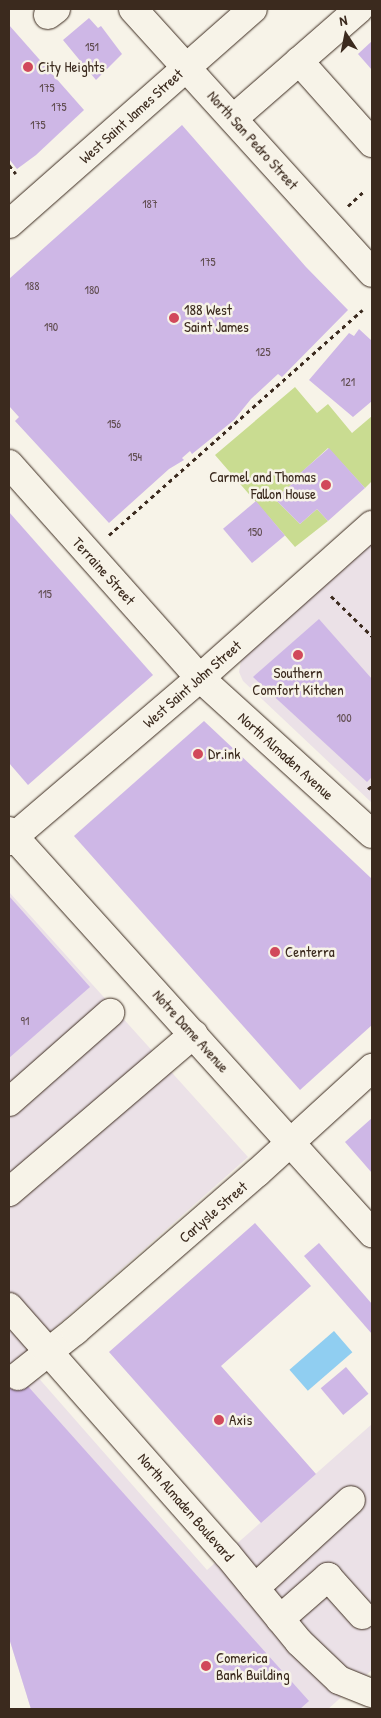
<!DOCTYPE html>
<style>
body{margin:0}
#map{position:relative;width:381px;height:1718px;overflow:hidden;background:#f7f3e8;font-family:"Patrick Hand",sans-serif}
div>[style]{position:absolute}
.built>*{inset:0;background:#ebe1e7}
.green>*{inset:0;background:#c9dc91}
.water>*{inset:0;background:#90cef1;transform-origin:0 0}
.building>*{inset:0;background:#ceb7e6;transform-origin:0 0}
.path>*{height:3px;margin-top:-1.5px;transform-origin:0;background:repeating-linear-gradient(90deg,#3b2a1e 0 4px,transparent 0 8px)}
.roads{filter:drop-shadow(0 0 1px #3b2a1e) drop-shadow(0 0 1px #3b2a1e)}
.minor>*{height:28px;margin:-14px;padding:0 14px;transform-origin:14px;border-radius:14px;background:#f7f3e8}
.major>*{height:28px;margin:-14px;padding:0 14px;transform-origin:14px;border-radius:14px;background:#f7f3e8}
.dots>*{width:14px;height:14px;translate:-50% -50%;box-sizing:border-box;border:2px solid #f7f3e8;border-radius:50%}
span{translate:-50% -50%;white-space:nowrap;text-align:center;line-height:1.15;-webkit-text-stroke:5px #f7f3e8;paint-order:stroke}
.number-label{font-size:12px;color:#604d50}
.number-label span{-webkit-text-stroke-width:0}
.poi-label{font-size:15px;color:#3b2a1e}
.left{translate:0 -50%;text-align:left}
.right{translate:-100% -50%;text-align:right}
.street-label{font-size:15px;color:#3b2a1e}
.frame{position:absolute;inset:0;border:10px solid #3b2a1e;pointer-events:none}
.north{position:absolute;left:321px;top:10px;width:50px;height:50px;-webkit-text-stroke:4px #f7f3e8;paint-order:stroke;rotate:349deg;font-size:14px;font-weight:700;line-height:20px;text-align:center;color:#3b2a1e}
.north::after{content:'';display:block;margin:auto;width:18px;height:22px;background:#3b2a1e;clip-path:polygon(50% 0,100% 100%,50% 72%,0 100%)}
</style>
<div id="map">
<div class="built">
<div style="clip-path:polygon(372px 543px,372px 803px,243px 681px,239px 672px,241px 661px,246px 653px)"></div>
<div style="clip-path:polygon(9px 892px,248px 1157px,21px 1358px,207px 1570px,372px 1424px,372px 1670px,328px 1709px,31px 1709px,9px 1638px)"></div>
</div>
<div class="green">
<div style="clip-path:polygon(295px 387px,317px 413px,328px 404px,352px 433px,372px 416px,372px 481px,365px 488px,328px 448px,292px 481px,293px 483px,275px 499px,300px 524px,317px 509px,328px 521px,295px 547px,215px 455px)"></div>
</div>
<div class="water">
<div style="left:334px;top:1331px;width:28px;height:59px;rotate:49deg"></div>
</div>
<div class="building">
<div style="clip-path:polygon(89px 18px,98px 28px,101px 26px,122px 54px,96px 80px,63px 40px)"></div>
<div style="clip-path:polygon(9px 25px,84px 110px,36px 155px,17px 169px,9px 159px)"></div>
<div style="clip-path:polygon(372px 41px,372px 70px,358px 54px)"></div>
<div style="clip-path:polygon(182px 125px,306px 267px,348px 310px,282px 377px,278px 374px,251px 399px,234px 420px,192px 454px,190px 451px,182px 458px,184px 460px,169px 469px,109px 523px,15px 421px,19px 417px,9px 406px,9px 279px)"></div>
<div style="clip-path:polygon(359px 329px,372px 341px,372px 401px,353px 417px,309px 380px,349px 333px,354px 336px)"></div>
<div style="clip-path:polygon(329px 448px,365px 488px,328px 521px,317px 509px,300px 524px,275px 499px,293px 483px,291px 481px)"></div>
<div style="left:256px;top:501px;width:45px;height:43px;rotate:50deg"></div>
<div style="clip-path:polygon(9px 512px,153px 675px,28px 785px,9px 763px)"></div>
<div style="clip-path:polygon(319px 619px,372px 679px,372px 777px,367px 782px,253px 677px)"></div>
<div style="clip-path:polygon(204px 721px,372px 879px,372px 1025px,300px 1090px,74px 836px)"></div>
<div style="clip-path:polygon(9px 896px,90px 987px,9px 1058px)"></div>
<div style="clip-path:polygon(372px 1118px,372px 1173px,345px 1142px)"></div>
<div style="clip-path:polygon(255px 1223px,311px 1286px,221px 1366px,316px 1474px,261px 1523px,109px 1352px)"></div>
<div style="clip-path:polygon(319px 1243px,372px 1304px,372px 1334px,304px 1256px)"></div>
<div style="clip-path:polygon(9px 1365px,309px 1701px,300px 1709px,31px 1709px,9px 1638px)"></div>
<div style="left:346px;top:1367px;width:35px;height:33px;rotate:50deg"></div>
</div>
<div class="path">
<div style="left:9px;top:165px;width:11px;rotate:52deg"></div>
<div style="left:348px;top:206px;width:23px;rotate:-43deg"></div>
<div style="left:109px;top:535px;width:339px;rotate:-41.6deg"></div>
<div style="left:331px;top:596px;width:57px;rotate:44.3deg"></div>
<div style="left:368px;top:789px;width:5px;rotate:-37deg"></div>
</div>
<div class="roads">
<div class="minor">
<div style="left:133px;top:9px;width:356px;rotate:47.8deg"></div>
<div style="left:48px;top:15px;width:10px;rotate:-37deg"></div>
<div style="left:299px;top:61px;width:110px;rotate:48.3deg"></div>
<div style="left:234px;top:118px;width:166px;rotate:-41.1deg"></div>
<div style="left:9px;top:464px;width:287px;rotate:48.3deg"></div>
<div style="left:200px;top:678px;width:232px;rotate:42.2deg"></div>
<div style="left:9px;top:841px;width:251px;rotate:-40.5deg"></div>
<div style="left:200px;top:678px;width:230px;rotate:-41.7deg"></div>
<div style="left:9px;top:1102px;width:135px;rotate:-41.4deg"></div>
<div style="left:9px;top:1192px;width:243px;rotate:-40.5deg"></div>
<div style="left:18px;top:1376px;width:73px;rotate:-38.3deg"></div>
<div style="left:75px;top:1331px;width:241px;rotate:-41deg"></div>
<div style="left:257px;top:1173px;width:156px;rotate:-42.4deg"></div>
<div style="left:255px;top:1588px;width:130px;rotate:-42.5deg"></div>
<div style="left:280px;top:1619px;width:64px;rotate:-41.2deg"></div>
<div style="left:328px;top:1577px;width:51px;rotate:48.2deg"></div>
</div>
<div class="major">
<div style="left:9px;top:224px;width:325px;rotate:-41.4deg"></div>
<div style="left:9px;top:831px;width:542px;rotate:47.92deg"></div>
<div style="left:9px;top:1307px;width:329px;rotate:48.6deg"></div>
<div style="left:227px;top:1554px;width:114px;rotate:50.7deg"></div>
<div style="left:299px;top:1642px;width:55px;rotate:43.5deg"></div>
<div style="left:339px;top:1680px;width:35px;rotate:22deg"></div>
</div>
</div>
<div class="dots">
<div style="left:28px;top:67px;background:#d1495b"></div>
<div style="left:174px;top:318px;background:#d1495b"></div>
<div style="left:326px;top:485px;background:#d1495b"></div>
<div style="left:298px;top:655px;background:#d1495b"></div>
<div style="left:198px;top:754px;background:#d1495b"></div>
<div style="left:275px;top:952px;background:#d1495b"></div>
<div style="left:219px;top:1420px;background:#d1495b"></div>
<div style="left:206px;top:1666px;background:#d1495b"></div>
</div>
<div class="number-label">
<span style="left:92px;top:47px">151</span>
<span style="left:47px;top:88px">175</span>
<span style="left:59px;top:107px">175</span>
<span style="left:38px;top:125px">175</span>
<span style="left:150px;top:204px">187</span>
<span style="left:208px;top:262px">175</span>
<span style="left:32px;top:286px">188</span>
<span style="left:92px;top:290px">180</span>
<span style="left:51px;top:327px">190</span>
<span style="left:263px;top:352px">125</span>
<span style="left:348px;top:382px">121</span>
<span style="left:114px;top:424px">156</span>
<span style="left:135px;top:457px">154</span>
<span style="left:255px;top:532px">150</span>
<span style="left:45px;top:594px">115</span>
<span style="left:344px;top:718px">100</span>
<span style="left:25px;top:1021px">91</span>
</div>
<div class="poi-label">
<span class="left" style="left:38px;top:67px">City Heights</span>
<span class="left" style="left:184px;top:318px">188 West<br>Saint James</span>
<span class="right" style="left:316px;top:485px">Carmel and Thomas<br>Fallon House</span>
<span style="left:298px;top:681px">Southern<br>Comfort Kitchen</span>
<span class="left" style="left:208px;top:754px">Dr.ink</span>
<span class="left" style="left:285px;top:952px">Centerra</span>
<span class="left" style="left:229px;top:1420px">Axis</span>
<span class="left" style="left:216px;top:1666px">Comerica<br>Bank Building</span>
</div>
<div class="street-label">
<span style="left:131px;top:116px;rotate:-42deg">West Saint James Street</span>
<span style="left:253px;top:140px;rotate:48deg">North San Pedro Street</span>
<span style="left:104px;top:571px;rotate:48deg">Terraine Street</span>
<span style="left:192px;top:684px;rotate:-41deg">West Saint John Street</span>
<span style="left:286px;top:756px;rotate:42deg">North Almaden Avenue</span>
<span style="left:191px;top:1031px;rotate:48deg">Notre Dame Avenue</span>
<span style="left:213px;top:1212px;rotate:-41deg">Carlysle Street</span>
<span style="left:186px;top:1507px;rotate:49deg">North Almaden Boulevard</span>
</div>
<div class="frame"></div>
<div class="north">N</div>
</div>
